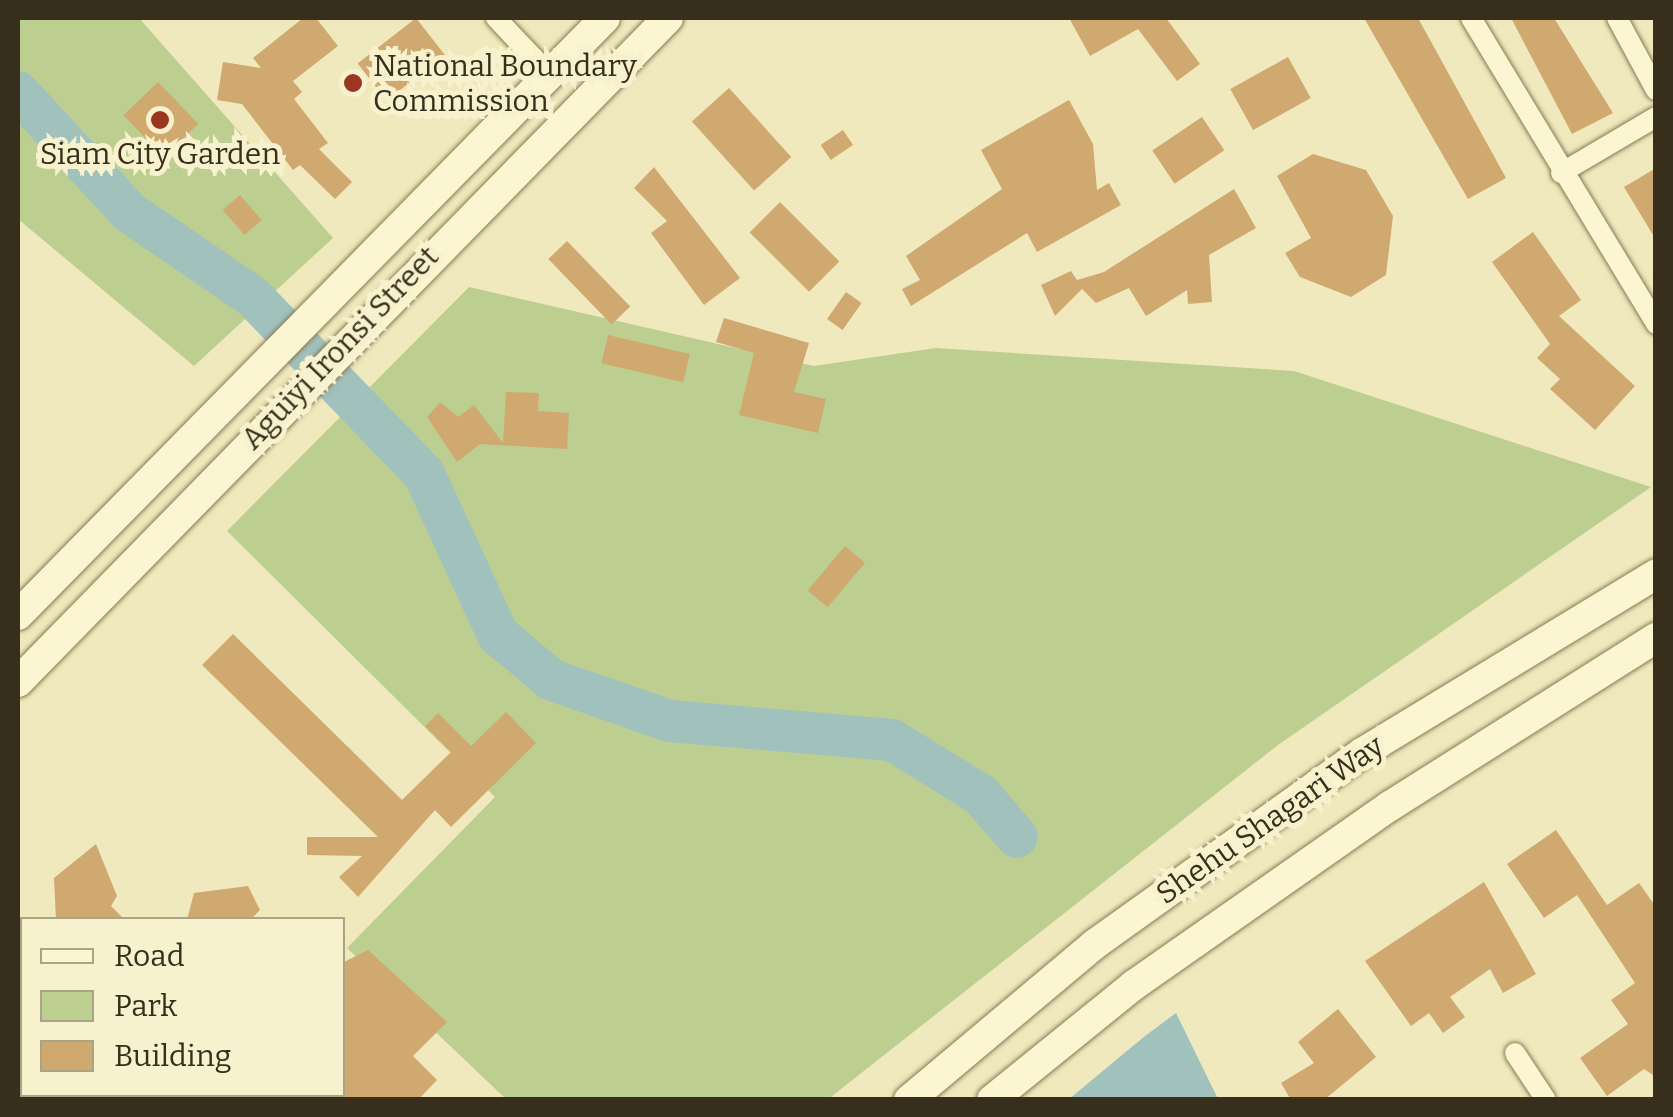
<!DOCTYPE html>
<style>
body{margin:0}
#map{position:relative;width:1673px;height:1117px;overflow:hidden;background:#f0e9bd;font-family:Bitter,serif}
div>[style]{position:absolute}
.green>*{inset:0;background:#bdce91}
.water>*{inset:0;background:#a1c1bd}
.river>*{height:42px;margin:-21px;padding:0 21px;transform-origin:21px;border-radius:21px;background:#a1c1bd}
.building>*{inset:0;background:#d0a971;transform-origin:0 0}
.roads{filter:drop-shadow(0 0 2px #897a56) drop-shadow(0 0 2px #897a56)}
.minor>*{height:20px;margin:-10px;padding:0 10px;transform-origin:10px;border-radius:10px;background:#fbf5d1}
.secondary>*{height:30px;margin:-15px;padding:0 15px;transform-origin:15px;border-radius:15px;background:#fbf5d1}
.dots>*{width:28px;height:28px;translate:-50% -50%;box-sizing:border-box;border:5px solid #f7f2cd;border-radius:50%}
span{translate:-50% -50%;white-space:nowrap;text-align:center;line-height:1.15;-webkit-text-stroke:10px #f7f2cd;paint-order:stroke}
.poi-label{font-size:30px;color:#372e1b}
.left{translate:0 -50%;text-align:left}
.street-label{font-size:30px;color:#372e1b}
.frame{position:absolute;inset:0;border:20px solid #372e1b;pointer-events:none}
.legend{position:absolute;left:20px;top:917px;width:325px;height:180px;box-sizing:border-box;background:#f7f2cd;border:2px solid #aaa486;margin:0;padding:12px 18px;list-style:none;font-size:30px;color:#372e1b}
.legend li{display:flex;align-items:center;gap:20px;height:50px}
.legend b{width:50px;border:2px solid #aaa486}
</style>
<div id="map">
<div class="green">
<div style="clip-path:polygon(18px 18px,139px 18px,333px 238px,194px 366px,18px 219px)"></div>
<div style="clip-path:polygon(469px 287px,814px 366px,936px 348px,1294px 371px,1651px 487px,1278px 745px,827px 1100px,506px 1099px,347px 948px,495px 797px,227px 531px)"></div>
</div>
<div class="water">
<div style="clip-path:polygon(1176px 1013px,1218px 1099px,1069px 1099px,1145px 1036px)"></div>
</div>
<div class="river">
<div style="left:18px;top:92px;width:163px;rotate:47.2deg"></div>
<div style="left:129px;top:212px;width:150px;rotate:34.4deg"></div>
<div style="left:253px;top:297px;width:246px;rotate:46deg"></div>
<div style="left:424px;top:474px;width:177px;rotate:65.3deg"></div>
<div style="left:498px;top:635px;width:70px;rotate:39.8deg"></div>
<div style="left:552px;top:680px;width:125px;rotate:19.2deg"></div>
<div style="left:670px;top:721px;width:223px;rotate:4.9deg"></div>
<div style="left:892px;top:740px;width:105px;rotate:31.7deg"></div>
<div style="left:981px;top:795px;width:55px;rotate:49.4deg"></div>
</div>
<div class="building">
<div style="clip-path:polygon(303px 18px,316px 18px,338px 46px,293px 81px,302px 92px,294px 99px,328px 143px,319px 149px,352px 182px,335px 199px,300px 165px,293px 170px,242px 104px,217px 100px,223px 62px,261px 68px,253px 58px)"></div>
<div style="left:416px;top:18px;width:47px;height:74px;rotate:52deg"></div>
<div style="clip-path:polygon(1069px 18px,1166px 18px,1200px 64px,1177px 81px,1138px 29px,1090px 56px)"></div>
<div style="clip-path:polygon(1364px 18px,1418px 18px,1506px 178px,1468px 199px)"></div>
<div style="clip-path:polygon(1511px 18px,1554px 18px,1613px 113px,1572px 134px)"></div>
<div style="left:1288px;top:57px;width:47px;height:66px;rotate:61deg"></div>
<div style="left:158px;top:82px;width:58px;height:48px;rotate:46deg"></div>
<div style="left:729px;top:88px;width:93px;height:50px;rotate:48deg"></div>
<div style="clip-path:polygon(1069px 100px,1093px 144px,1097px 190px,1109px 183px,1121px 205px,1037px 252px,1027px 233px,911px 306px,902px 289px,920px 280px,906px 256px,1002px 189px,981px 150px)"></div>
<div style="left:1202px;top:117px;width:40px;height:60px;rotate:56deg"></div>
<div style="left:843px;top:130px;width:18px;height:27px;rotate:56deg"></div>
<div style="clip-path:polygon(1313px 154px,1366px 170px,1393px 216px,1386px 275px,1351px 297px,1300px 277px,1285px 253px,1311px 238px,1277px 176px)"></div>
<div style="clip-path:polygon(654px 167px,740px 278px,704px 305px,651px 233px,667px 221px,634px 188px)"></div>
<div style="clip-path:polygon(1656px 168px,1656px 240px,1624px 187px)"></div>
<div style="clip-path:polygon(1234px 189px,1256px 228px,1209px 255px,1212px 302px,1188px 304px,1187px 290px,1146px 316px,1129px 288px,1096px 303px,1082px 289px,1055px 316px,1041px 285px,1071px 271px,1077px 280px,1104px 272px)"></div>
<div style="left:240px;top:195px;width:33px;height:23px;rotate:49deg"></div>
<div style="left:780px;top:202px;width:84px;height:43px;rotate:45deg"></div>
<div style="clip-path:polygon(1533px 232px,1581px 300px,1559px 316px,1635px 386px,1595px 430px,1550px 389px,1560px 379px,1537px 358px,1550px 344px,1492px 262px)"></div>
<div style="left:567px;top:241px;width:91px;height:26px;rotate:46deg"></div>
<div style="left:846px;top:292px;width:19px;height:33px;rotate:35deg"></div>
<div style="clip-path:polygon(724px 318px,809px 343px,794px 392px,826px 399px,818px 433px,739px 415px,754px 353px,716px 342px)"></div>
<div style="left:608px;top:335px;width:84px;height:29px;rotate:13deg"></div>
<div style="clip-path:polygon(506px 392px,539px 393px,538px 411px,569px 413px,567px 449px,480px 444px,457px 462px,427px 417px,440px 402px,458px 417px,474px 405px,503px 443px)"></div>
<div style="left:845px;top:546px;width:26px;height:58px;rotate:40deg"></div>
<div style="clip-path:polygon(233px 634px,402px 800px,451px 752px,425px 726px,438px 713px,471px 746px,506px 712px,536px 743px,451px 827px,435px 810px,358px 897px,339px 877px,362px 856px,307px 855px,307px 837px,378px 837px,202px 665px)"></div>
<div style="clip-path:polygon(1556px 830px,1607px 905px,1639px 883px,1656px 907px,1656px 1077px,1644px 1069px,1607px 1096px,1580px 1058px,1628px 1024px,1611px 1000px,1635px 983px,1577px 895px,1544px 918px,1507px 864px)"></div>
<div style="clip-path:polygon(96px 844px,117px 896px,111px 906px,125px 920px,56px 920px,54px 878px)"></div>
<div style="clip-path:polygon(1484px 882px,1536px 974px,1503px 993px,1490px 969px,1450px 997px,1465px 1017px,1443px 1033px,1429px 1013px,1411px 1026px,1365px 961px)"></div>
<div style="clip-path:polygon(248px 886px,260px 910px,250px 920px,187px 920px,194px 893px)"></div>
<div style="clip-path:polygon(368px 950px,447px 1022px,413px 1056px,437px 1080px,418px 1100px,342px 1100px,342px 963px)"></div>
<div style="clip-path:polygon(1338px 1009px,1376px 1057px,1324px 1100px,1291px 1100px,1281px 1083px,1314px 1063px,1298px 1042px)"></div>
</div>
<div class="roads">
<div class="minor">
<div style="left:496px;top:18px;width:76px;rotate:46.6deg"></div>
<div style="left:1471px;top:18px;width:358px;rotate:58.8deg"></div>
<div style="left:1617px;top:18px;width:82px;rotate:61.6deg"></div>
<div style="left:1561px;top:173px;width:110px;rotate:-30.5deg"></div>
<div style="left:18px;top:978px;width:6px;rotate:51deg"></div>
<div style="left:1515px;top:1053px;width:56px;rotate:56.6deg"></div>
<div style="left:141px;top:1094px;width:8px;rotate:50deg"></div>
</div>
<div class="secondary">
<div style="left:18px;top:615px;width:837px;rotate:-45.48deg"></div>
<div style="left:18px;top:682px;width:929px;rotate:-45.61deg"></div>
<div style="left:909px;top:1100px;width:243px;rotate:-40deg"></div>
<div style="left:1095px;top:944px;width:328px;rotate:-35.6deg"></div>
<div style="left:1362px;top:753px;width:344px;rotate:-31.3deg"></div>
<div style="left:992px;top:1100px;width:183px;rotate:-39deg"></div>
<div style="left:1134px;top:985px;width:312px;rotate:-35deg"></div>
<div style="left:1390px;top:806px;width:315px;rotate:-32.3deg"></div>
</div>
</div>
<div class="dots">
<div style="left:353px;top:83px;background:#9b3622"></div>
<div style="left:160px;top:120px;background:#9b3622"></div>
</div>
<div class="poi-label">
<span class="left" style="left:373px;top:83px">National Boundary<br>Commission</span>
<span style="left:160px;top:154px">Siam City Garden</span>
</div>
<div class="street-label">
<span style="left:340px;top:348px;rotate:-46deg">Aguiyi Ironsi Street</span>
<span style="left:1270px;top:820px;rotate:-35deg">Shehu Shagari Way</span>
</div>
<div class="frame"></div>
<ul class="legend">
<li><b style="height:12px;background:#fbf5d1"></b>Road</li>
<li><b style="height:28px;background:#bdce91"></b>Park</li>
<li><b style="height:28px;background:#d0a971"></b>Building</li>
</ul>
</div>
